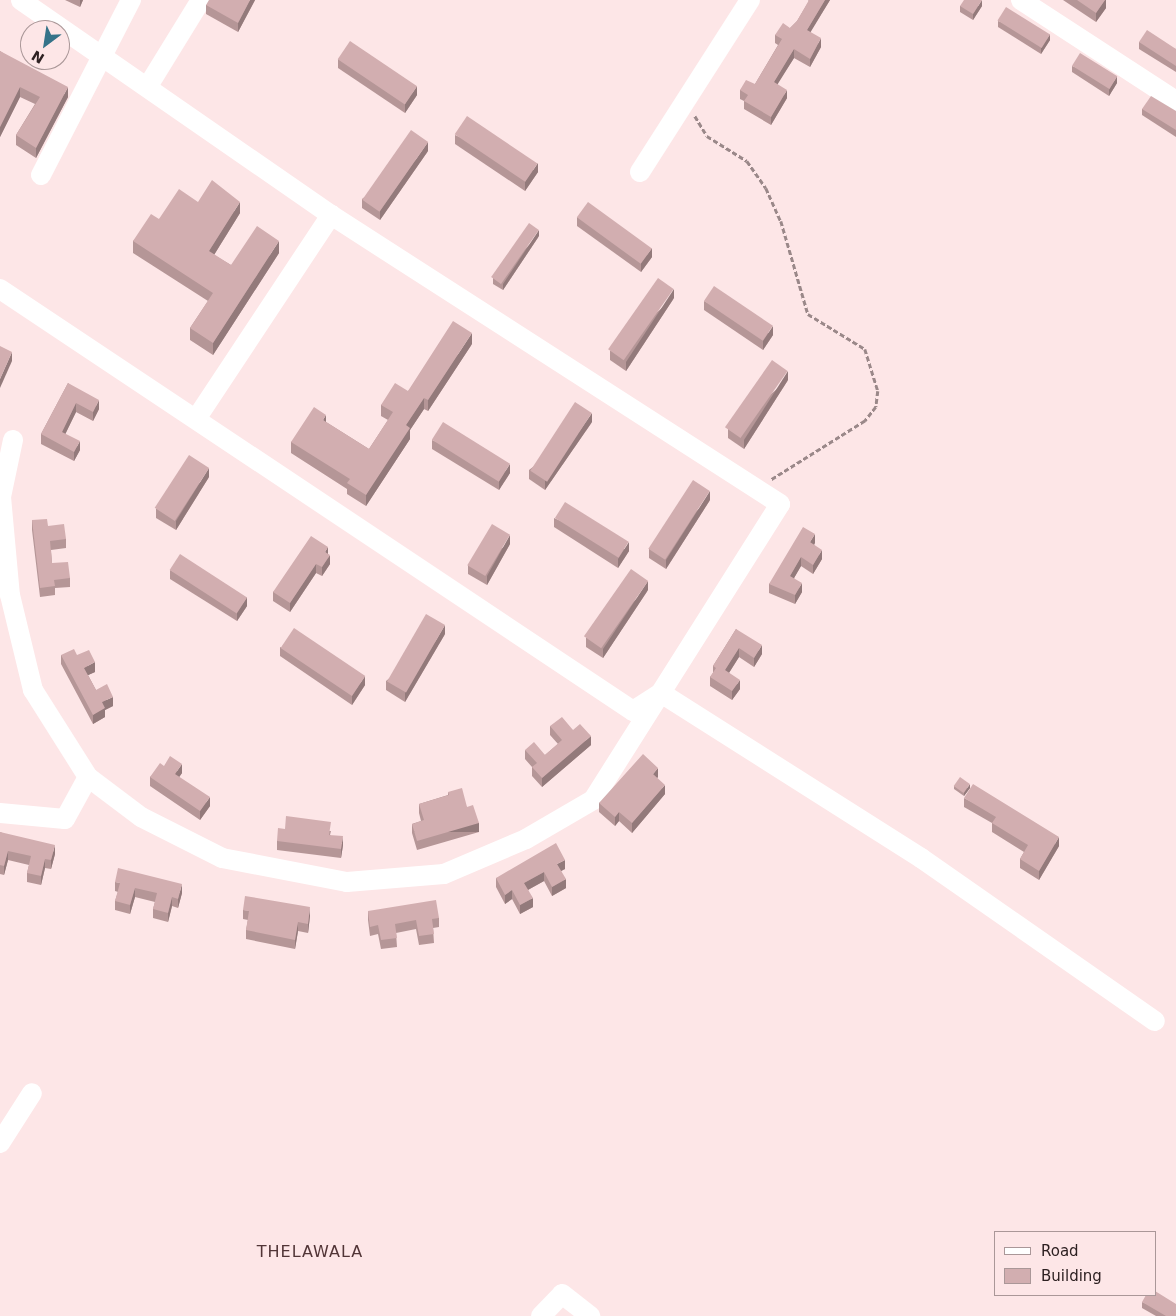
<!DOCTYPE html>
<style>
body{margin:0}
#map{position:relative;width:1176px;height:1316px;overflow:hidden;background:#fde6e7;font-family:"DejaVu Sans",sans-serif}
div>[style]{position:absolute}
.path>*{height:2.5px;margin-top:-1.25px;transform-origin:0;background:repeating-linear-gradient(90deg,#9a8889 0 5px,transparent 0 7.5px)}
.minor>*{height:20px;margin:-10px;padding:0 10px;transform-origin:10px;border-radius:10px;background:#fff}
.wall>*{inset:0;background:#b59697}
.shaded-wall>*{inset:0;background:#937a7b;transform-origin:0 0}
.building>*{inset:0;background:#d2aeb0;transform-origin:0 0}
span{translate:-50% -50%;white-space:nowrap;text-align:center;line-height:1.15;-webkit-text-stroke:4px #fde6e7;paint-order:stroke}
.quarter-label{font-size:16px;color:#513436;letter-spacing:1px}
.legend{position:absolute;left:994px;top:1231px;width:162px;height:65px;box-sizing:border-box;background:#fde6e7;border:1px solid #aa9798;margin:0;padding:6px 9px;list-style:none;font-size:15px;color:#2e2122}
.legend li{display:flex;align-items:center;gap:10px;height:25px}
.legend b{width:25px;border:1px solid #aa9798}
.north{position:absolute;left:20px;top:20px;width:50px;height:50px;box-sizing:border-box;background:#fde6e7;border:1px solid #aa9798;border-radius:50%;rotate:211deg;font-size:14px;font-weight:700;line-height:20px;text-align:center;color:#2e2122}
.north::after{content:'';display:block;margin:auto;width:18px;height:22px;background:#357389;clip-path:polygon(50% 0,100% 100%,50% 72%,0 100%)}
</style>
<div id="map">
<div class="path">
<div style="left:695px;top:116px;width:23px;rotate:59deg"></div>
<div style="left:707px;top:136px;width:47px;rotate:32deg"></div>
<div style="left:747px;top:161px;width:33px;rotate:55deg"></div>
<div style="left:766px;top:188px;width:36px;rotate:66deg"></div>
<div style="left:781px;top:221px;width:97px;rotate:73.8deg"></div>
<div style="left:808px;top:314px;width:67px;rotate:31.6deg"></div>
<div style="left:865px;top:349px;width:44px;rotate:72.8deg"></div>
<div style="left:878px;top:391px;width:16px;rotate:97deg"></div>
<div style="left:876px;top:407px;width:18px;rotate:128deg"></div>
<div style="left:865px;top:421px;width:111px;rotate:147.9deg"></div>
</div>
<div class="minor">
<div style="left:1021px;top:0;width:185px;rotate:33.1deg"></div>
<div style="left:148px;top:86px;width:101px;rotate:-58.4deg"></div>
<div style="left:640px;top:172px;width:204px;rotate:-57.4deg"></div>
<div style="left:41px;top:175px;width:197px;rotate:-62.8deg"></div>
<div style="left:0;top:289px;width:761px;rotate:33.69deg"></div>
<div style="left:633px;top:711px;width:33px;rotate:-33deg"></div>
<div style="left:661px;top:693px;width:308px;rotate:32.4deg"></div>
<div style="left:921px;top:858px;width:285px;rotate:34.9deg"></div>
<div style="left:196px;top:419px;width:245px;rotate:-56.5deg"></div>
<div style="left:13px;top:440px;width:58px;rotate:101.9deg"></div>
<div style="left:1px;top:497px;width:98px;rotate:84.8deg"></div>
<div style="left:10px;top:595px;width:98px;rotate:76.4deg"></div>
<div style="left:33px;top:690px;width:103px;rotate:57.7deg"></div>
<div style="left:88px;top:777px;width:66px;rotate:37deg"></div>
<div style="left:141px;top:817px;width:91px;rotate:26.8deg"></div>
<div style="left:222px;top:858px;width:127px;rotate:10.9deg"></div>
<div style="left:347px;top:882px;width:97px;rotate:-4.7deg"></div>
<div style="left:444px;top:874px;width:89px;rotate:-23.1deg"></div>
<div style="left:526px;top:839px;width:78px;rotate:-30.2deg"></div>
<div style="left:593px;top:800px;width:350px;rotate:-57.7deg"></div>
<div style="left:780px;top:504px;width:534px;rotate:-147.23deg"></div>
<div style="left:331px;top:215px;width:377px;rotate:-145.3deg"></div>
<div style="left:0;top:813px;width:65px;rotate:5.3deg"></div>
<div style="left:65px;top:819px;width:48px;rotate:-61.3deg"></div>
<div style="left:0;top:1143px;width:59px;rotate:-57.4deg"></div>
<div style="left:541px;top:1316px;width:30px;rotate:-46deg"></div>
<div style="left:562px;top:1294px;width:36px;rotate:38deg"></div>
</div>
<div class="wall">
<div style="clip-path:polygon(65px 0,83px 0,80px 7px)"></div>
<div style="clip-path:polygon(255px 0,238px 32px,206px 14px,206px 5px)"></div>
<div style="clip-path:polygon(808px 0,830px 0,810px 32px,821px 47px,810px 67px,794px 58px,777px 84px,787px 98px,771px 125px,744px 109px,744px 101px,740px 99px,740px 90px,755px 84px,778px 45px,775px 43px,775px 35px,790px 28px,797px 21px,809px 1px)"></div>
<div style="clip-path:polygon(1063px 0,1106px 0,1106px 8px,1096px 22px)"></div>
<div style="clip-path:polygon(960px 6px,982px 6px,973px 20px,960px 12px)"></div>
<div style="clip-path:polygon(998px 21px,1050px 40px,1041px 54px,998px 27px)"></div>
<div style="clip-path:polygon(1139px 42px,1176px 49px,1176px 72px,1139px 49px)"></div>
<div style="clip-path:polygon(0 51px,68px 97px,36px 158px,16px 145px,16px 135px,35px 104px,20px 97px,0 137px)"></div>
<div style="clip-path:polygon(338px 59px,417px 95px,405px 113px,338px 68px)"></div>
<div style="clip-path:polygon(1072px 66px,1117px 83px,1109px 96px,1072px 72px)"></div>
<div style="clip-path:polygon(1142px 109px,1176px 111px,1176px 137px,1142px 115px)"></div>
<div style="clip-path:polygon(455px 135px,538px 172px,525px 191px,455px 144px)"></div>
<div style="clip-path:polygon(428px 151px,380px 220px,362px 208px,362px 199px)"></div>
<div style="clip-path:polygon(198px 202px,240px 213px,214px 255px,231px 265px,279px 253px,213px 355px,190px 340px,190px 328px,208px 301px,133px 253px,133px 241px,159px 219px)"></div>
<div style="clip-path:polygon(577px 217px,652px 257px,641px 272px,577px 226px)"></div>
<div style="clip-path:polygon(539px 236px,503px 290px,493px 284px,493px 278px)"></div>
<div style="clip-path:polygon(674px 298px,626px 371px,610px 360px,610px 351px)"></div>
<div style="clip-path:polygon(704px 301px,773px 335px,763px 350px,704px 310px)"></div>
<div style="clip-path:polygon(472px 344px,428px 411px,424px 409px,410px 430px,410px 439px,366px 506px,347px 494px,347px 489px,291px 453px,291px 442px,326px 422px,369px 449px,388px 420px,381px 416px,381px 405px,408px 391px)"></div>
<div style="clip-path:polygon(788px 380px,744px 449px,728px 438px,728px 429px)"></div>
<div style="clip-path:polygon(68px 383px,99px 409px,93px 421px,76px 412px,65px 434px,80px 450px,74px 461px,41px 444px,41px 434px)"></div>
<div style="clip-path:polygon(592px 422px,545px 490px,529px 479px,529px 470px)"></div>
<div style="clip-path:polygon(432px 440px,510px 473px,499px 490px,432px 449px)"></div>
<div style="clip-path:polygon(209px 477px,176px 530px,156px 518px,156px 509px)"></div>
<div style="clip-path:polygon(710px 500px,666px 569px,649px 558px,649px 549px)"></div>
<div style="clip-path:polygon(554px 518px,629px 551px,618px 568px,554px 527px)"></div>
<div style="clip-path:polygon(32px 520px,48px 526px,66px 539px,66px 548px,51px 550px,52px 563px,70px 578px,70px 587px,55px 588px,55px 595px,40px 597px,32px 530px)"></div>
<div style="clip-path:polygon(815px 543px,814px 545px,822px 559px,813px 574px,801px 566px,794px 578px,802px 592px,795px 604px,769px 593px,769px 584px)"></div>
<div style="clip-path:polygon(510px 544px,487px 585px,468px 574px,468px 565px)"></div>
<div style="clip-path:polygon(328px 554px,330px 564px,322px 576px,316px 573px,290px 612px,273px 601px,273px 592px)"></div>
<div style="clip-path:polygon(170px 570px,247px 606px,237px 621px,170px 579px)"></div>
<div style="clip-path:polygon(648px 590px,603px 658px,586px 647px,586px 638px)"></div>
<div style="clip-path:polygon(736px 629px,762px 654px,754px 667px,739px 657px,729px 673px,740px 689px,732px 700px,710px 686px,710px 677px,713px 673px,713px 666px)"></div>
<div style="clip-path:polygon(445px 634px,405px 702px,386px 690px,386px 681px)"></div>
<div style="clip-path:polygon(280px 647px,365px 685px,352px 705px,280px 656px)"></div>
<div style="clip-path:polygon(61px 655px,77px 655px,95px 672px,88px 675px,96px 690px,113px 706px,105px 710px,105px 717px,93px 724px,61px 664px)"></div>
<div style="clip-path:polygon(550px 726px,573px 730px,591px 745px,542px 787px,532px 776px,532px 767px,525px 759px,525px 750px,545px 755px,558px 744px,550px 735px)"></div>
<div style="clip-path:polygon(164px 766px,182px 773px,179px 777px,210px 806px,200px 820px,150px 786px,150px 777px)"></div>
<div style="clip-path:polygon(658px 777px,657px 778px,665px 794px,632px 833px,619px 821px,615px 826px,599px 812px,599px 803px)"></div>
<div style="clip-path:polygon(954px 786px,970px 788px,964px 796px,954px 789px)"></div>
<div style="clip-path:polygon(448px 792px,467px 807px,479px 832px,417px 850px,412px 833px,412px 824px,421px 821px,419px 813px,419px 804px,448px 795px)"></div>
<div style="clip-path:polygon(964px 798px,1059px 846px,1039px 880px,1020px 868px,1020px 859px,1024px 852px,992px 832px,992px 823px,964px 807px)"></div>
<div style="clip-path:polygon(285px 829px,331px 831px,330px 835px,343px 845px,341px 858px,277px 850px,277px 841px)"></div>
<div style="clip-path:polygon(0 832px,55px 854px,51px 869px,45px 868px,41px 885px,27px 882px,27px 873px,29px 865px,8px 860px,4px 875px,0 874px)"></div>
<div style="clip-path:polygon(565px 869px,561px 871px,566px 888px,552px 896px,544px 881px,528px 890px,533px 907px,520px 914px,512px 899px,505px 904px,496px 887px,496px 878px)"></div>
<div style="clip-path:polygon(115px 882px,182px 893px,178px 908px,172px 906px,168px 922px,153px 918px,153px 909px,155px 902px,135px 897px,130px 914px,115px 910px,115px 901px,118px 892px,115px 891px)"></div>
<div style="clip-path:polygon(243px 910px,310px 916px,308px 933px,298px 931px,295px 949px,246px 939px,246px 930px,248px 920px,243px 919px)"></div>
<div style="clip-path:polygon(368px 911px,439px 918px,439px 927px,433px 928px,434px 943px,419px 945px,416px 929px,396px 933px,397px 947px,381px 949px,378px 934px,370px 936px,368px 920px)"></div>
<div style="clip-path:polygon(1142px 1302px,1176px 1316px,1156px 1316px,1142px 1308px)"></div>
</div>
<div class="shaded-wall">
<div style="clip-path:polygon(80px 0,83px 0,80px 7px)"></div>
<div style="clip-path:polygon(250px 0,255px 0,238px 32px,238px 23px)"></div>
<div style="clip-path:polygon(825px 0,830px 0,807px 38px,807px 30px)"></div>
<div style="clip-path:polygon(982px 0,982px 6px,973px 20px,973px 14px)"></div>
<div style="clip-path:polygon(1105px 0,1106px 0,1106px 8px,1096px 22px,1096px 13px)"></div>
<div style="clip-path:polygon(1050px 34px,1050px 40px,1041px 54px,1041px 48px)"></div>
<div style="clip-path:polygon(821px 38px,821px 47px,810px 67px,810px 59px)"></div>
<div style="clip-path:polygon(794px 49px,794px 58px,774px 90px,774px 82px)"></div>
<div style="clip-path:polygon(1117px 76px,1117px 83px,1109px 96px,1109px 90px)"></div>
<div style="clip-path:polygon(417px 86px,417px 95px,405px 113px,405px 104px)"></div>
<div style="clip-path:polygon(20px 87px,20px 97px,0 137px,0 127px)"></div>
<div style="clip-path:polygon(68px 87px,68px 97px,36px 158px,36px 148px)"></div>
<div style="clip-path:polygon(787px 90px,787px 98px,771px 125px,771px 117px)"></div>
<div style="clip-path:polygon(428px 142px,428px 151px,380px 220px,380px 211px)"></div>
<div style="clip-path:polygon(538px 163px,538px 172px,525px 191px,525px 182px)"></div>
<div style="clip-path:polygon(240px 202px,240px 213px,209px 263px,209px 251px)"></div>
<div style="clip-path:polygon(539px 230px,539px 236px,503px 290px,503px 284px)"></div>
<div style="clip-path:polygon(279px 241px,279px 253px,213px 355px,213px 343px)"></div>
<div style="clip-path:polygon(652px 248px,652px 257px,641px 272px,641px 263px)"></div>
<div style="clip-path:polygon(674px 289px,674px 298px,626px 371px,626px 362px)"></div>
<div style="clip-path:polygon(773px 326px,773px 335px,763px 350px,763px 341px)"></div>
<div style="clip-path:polygon(472px 333px,472px 344px,428px 411px,428px 400px)"></div>
<div style="clip-path:polygon(12px 352px,12px 361px,0 388px,0 379px)"></div>
<div style="clip-path:polygon(788px 371px,788px 380px,744px 449px,744px 440px)"></div>
<div style="clip-path:polygon(424px 398px,424px 409px,410px 430px,410px 439px,366px 506px,366px 495px,406px 425px)"></div>
<div style="clip-path:polygon(99px 400px,99px 409px,93px 421px,93px 412px)"></div>
<div style="clip-path:polygon(76px 403px,76px 412px,62px 441px,62px 432px)"></div>
<div style="clip-path:polygon(592px 413px,592px 422px,545px 490px,545px 481px)"></div>
<div style="clip-path:polygon(326px 415px,326px 426px,323px 420px)"></div>
<div style="clip-path:polygon(80px 441px,80px 450px,74px 461px,74px 452px)"></div>
<div style="clip-path:polygon(510px 464px,510px 473px,499px 490px,499px 481px)"></div>
<div style="clip-path:polygon(209px 468px,209px 477px,176px 530px,176px 521px)"></div>
<div style="clip-path:polygon(710px 491px,710px 500px,666px 569px,666px 560px)"></div>
<div style="clip-path:polygon(815px 534px,815px 543px,810px 552px,810px 542px)"></div>
<div style="clip-path:polygon(510px 535px,510px 544px,487px 585px,487px 576px)"></div>
<div style="clip-path:polygon(629px 542px,629px 551px,618px 568px,618px 559px)"></div>
<div style="clip-path:polygon(328px 547px,328px 556px,325px 552px)"></div>
<div style="clip-path:polygon(822px 550px,822px 559px,813px 574px,813px 565px)"></div>
<div style="clip-path:polygon(330px 555px,330px 564px,322px 576px,322px 567px)"></div>
<div style="clip-path:polygon(801px 557px,801px 566px,790px 585px,790px 576px)"></div>
<div style="clip-path:polygon(316px 564px,316px 573px,290px 612px,290px 603px)"></div>
<div style="clip-path:polygon(648px 581px,648px 590px,603px 658px,603px 649px)"></div>
<div style="clip-path:polygon(802px 583px,802px 592px,795px 604px,795px 595px)"></div>
<div style="clip-path:polygon(247px 597px,247px 606px,237px 621px,237px 612px)"></div>
<div style="clip-path:polygon(445px 625px,445px 634px,405px 702px,405px 693px)"></div>
<div style="clip-path:polygon(762px 645px,762px 654px,754px 667px,754px 658px)"></div>
<div style="clip-path:polygon(739px 648px,739px 657px,725px 679px,725px 670px)"></div>
<div style="clip-path:polygon(95px 662px,95px 672px,84px 677px,84px 668px)"></div>
<div style="clip-path:polygon(365px 676px,365px 685px,352px 705px,352px 696px)"></div>
<div style="clip-path:polygon(740px 680px,740px 689px,732px 700px,732px 691px)"></div>
<div style="clip-path:polygon(113px 697px,113px 706px,105px 710px,105px 717px,93px 724px,93px 715px,102px 702px)"></div>
<div style="clip-path:polygon(591px 736px,591px 745px,542px 787px,542px 778px)"></div>
<div style="clip-path:polygon(182px 764px,182px 773px,175px 783px,175px 774px)"></div>
<div style="clip-path:polygon(658px 768px,658px 777px,653px 783px,653px 774px)"></div>
<div style="clip-path:polygon(970px 784px,970px 788px,964px 796px,964px 793px)"></div>
<div style="clip-path:polygon(665px 785px,665px 794px,632px 833px,632px 823px)"></div>
<div style="clip-path:polygon(210px 797px,210px 806px,200px 820px,200px 811px)"></div>
<div style="clip-path:polygon(619px 812px,619px 821px,615px 826px,615px 817px)"></div>
<div style="left:479px;top:823px;width:9px;height:65px;rotate:90deg"></div>
<div style="clip-path:polygon(343px 836px,343px 845px,341px 858px,341px 849px)"></div>
<div style="clip-path:polygon(1059px 837px,1059px 846px,1039px 880px,1039px 871px)"></div>
<div style="clip-path:polygon(55px 845px,55px 854px,51px 869px,51px 860px)"></div>
<div style="clip-path:polygon(8px 851px,8px 860px,4px 875px,4px 866px)"></div>
<div style="clip-path:polygon(45px 859px,45px 868px,41px 885px,41px 876px)"></div>
<div style="clip-path:polygon(565px 860px,565px 869px,557px 873px,557px 864px)"></div>
<div style="clip-path:polygon(544px 872px,544px 881px,524px 892px,524px 883px)"></div>
<div style="clip-path:polygon(566px 879px,566px 888px,552px 896px,552px 887px)"></div>
<div style="clip-path:polygon(182px 884px,182px 893px,178px 908px,178px 899px)"></div>
<div style="clip-path:polygon(135px 888px,135px 897px,130px 914px,130px 905px)"></div>
<div style="clip-path:polygon(512px 890px,512px 899px,505px 904px,505px 895px)"></div>
<div style="clip-path:polygon(172px 897px,172px 906px,168px 922px,168px 913px)"></div>
<div style="clip-path:polygon(533px 898px,533px 907px,520px 914px,520px 905px)"></div>
<div style="clip-path:polygon(310px 907px,310px 916px,308px 933px,308px 924px)"></div>
<div style="clip-path:polygon(298px 922px,298px 931px,295px 949px,295px 940px)"></div>
</div>
<div class="building">
<div style="clip-path:polygon(209px 0,250px 0,238px 23px,206px 5px)"></div>
<div style="clip-path:polygon(809px 0,825px 0,807px 30px,821px 38px,810px 59px,794px 49px,774px 82px,787px 90px,771px 117px,744px 101px,748px 95px,740px 90px,746px 80px,755px 84px,782px 39px,775px 35px,783px 23px,790px 28px,797px 21px)"></div>
<div style="clip-path:polygon(964px 0,982px 0,973px 14px,960px 6px)"></div>
<div style="clip-path:polygon(1077px 0,1105px 0,1096px 13px)"></div>
<div style="left:1006px;top:7px;width:52px;height:16px;rotate:32deg"></div>
<div style="clip-path:polygon(1147px 30px,1176px 49px,1176px 66px,1139px 42px)"></div>
<div style="left:350px;top:41px;width:81px;height:22px;rotate:34deg"></div>
<div style="clip-path:polygon(0 51px,68px 87px,36px 148px,16px 135px,40px 97px,20px 87px,0 127px)"></div>
<div style="left:1080px;top:53px;width:44px;height:15px;rotate:32deg"></div>
<div style="clip-path:polygon(1151px 96px,1176px 111px,1176px 130px,1142px 109px)"></div>
<div style="left:467px;top:116px;width:85px;height:22px;rotate:34deg"></div>
<div style="left:411px;top:130px;width:21px;height:85px;rotate:35deg"></div>
<div style="clip-path:polygon(212px 180px,240px 202px,209px 251px,231px 265px,257px 226px,279px 241px,213px 343px,190px 328px,213px 293px,133px 241px,151px 214px,159px 219px,179px 189px,198px 202px)"></div>
<div style="left:588px;top:202px;width:79px;height:19px;rotate:36deg"></div>
<div style="left:529px;top:223px;width:12px;height:66px;rotate:35deg"></div>
<div style="left:658px;top:278px;width:19px;height:87px;rotate:35deg"></div>
<div style="left:714px;top:286px;width:71px;height:18px;rotate:34deg"></div>
<div style="clip-path:polygon(453px 321px,472px 333px,428px 400px,424px 398px,406px 425px,410px 428px,366px 495px,347px 483px,350px 479px,291px 442px,314px 407px,326px 415px,323px 420px,369px 449px,393px 412px,381px 405px,395px 383px,408px 391px)"></div>
<div style="clip-path:polygon(0 346px,12px 352px,0 379px)"></div>
<div style="left:772px;top:360px;width:19px;height:82px;rotate:35deg"></div>
<div style="clip-path:polygon(68px 383px,99px 400px,93px 412px,76px 403px,62px 432px,80px 441px,74px 452px,41px 434px)"></div>
<div style="left:575px;top:402px;width:20px;height:82px;rotate:33deg"></div>
<div style="left:443px;top:422px;width:79px;height:21px;rotate:32deg"></div>
<div style="left:189px;top:455px;width:24px;height:63px;rotate:33deg"></div>
<div style="left:693px;top:480px;width:20px;height:82px;rotate:33deg"></div>
<div style="left:565px;top:502px;width:75px;height:19px;rotate:32deg"></div>
<div style="clip-path:polygon(47px 519px,48px 526px,64px 524px,66px 539px,50px 541px,52px 563px,68px 562px,70px 578px,54px 580px,55px 586px,40px 588px,32px 520px)"></div>
<div style="left:492px;top:524px;width:21px;height:48px;rotate:31deg"></div>
<div style="clip-path:polygon(803px 527px,815px 534px,810px 542px,822px 550px,813px 565px,801px 557px,790px 576px,802px 583px,795px 595px,769px 584px)"></div>
<div style="clip-path:polygon(311px 536px,328px 547px,325px 552px,330px 555px,322px 567px,316px 564px,290px 603px,273px 592px)"></div>
<div style="left:180px;top:554px;width:80px;height:19px;rotate:33deg"></div>
<div style="left:631px;top:569px;width:21px;height:82px;rotate:35deg"></div>
<div style="left:426px;top:614px;width:22px;height:78px;rotate:30deg"></div>
<div style="left:294px;top:628px;width:86px;height:24px;rotate:34deg"></div>
<div style="clip-path:polygon(736px 629px,762px 645px,754px 658px,739px 648px,725px 670px,740px 680px,732px 691px,710px 677px,716px 668px,713px 666px)"></div>
<div style="clip-path:polygon(74px 649px,77px 655px,89px 650px,95px 662px,84px 668px,96px 690px,107px 684px,113px 697px,102px 702px,105px 708px,93px 715px,61px 655px)"></div>
<div style="clip-path:polygon(562px 717px,573px 730px,580px 724px,591px 736px,542px 778px,532px 767px,537px 763px,525px 750px,534px 742px,545px 755px,562px 740px,550px 726px)"></div>
<div style="clip-path:polygon(643px 754px,658px 768px,653px 774px,665px 785px,632px 823px,619px 812px,615px 817px,599px 803px)"></div>
<div style="clip-path:polygon(170px 756px,182px 764px,175px 774px,210px 797px,200px 811px,150px 777px,160px 763px,164px 766px)"></div>
<div style="left:960px;top:777px;width:12px;height:11px;rotate:35deg"></div>
<div style="clip-path:polygon(973px 784px,1059px 837px,1039px 871px,1020px 859px,1028px 845px,992px 823px,996px 817px,964px 798px)"></div>
<div style="clip-path:polygon(462px 788px,467px 807px,473px 805px,479px 823px,417px 841px,412px 824px,424px 820px,419px 804px,449px 795px,448px 792px)"></div>
<div style="clip-path:polygon(286px 816px,331px 822px,329px 835px,343px 836px,341px 849px,277px 841px,278px 828px,285px 829px)"></div>
<div style="clip-path:polygon(0 832px,55px 845px,51px 860px,45px 859px,41px 876px,27px 873px,31px 856px,8px 851px,4px 866px,0 865px)"></div>
<div style="clip-path:polygon(556px 843px,565px 860px,557px 864px,566px 879px,552px 887px,544px 872px,524px 883px,533px 898px,520px 905px,512px 890px,505px 895px,496px 878px)"></div>
<div style="clip-path:polygon(118px 868px,182px 884px,178px 899px,172px 897px,168px 913px,153px 909px,157px 893px,135px 888px,130px 905px,115px 901px,120px 883px,115px 882px)"></div>
<div style="clip-path:polygon(245px 896px,310px 907px,308px 924px,298px 922px,295px 940px,246px 930px,249px 911px,243px 910px)"></div>
<div style="clip-path:polygon(436px 900px,439px 918px,432px 919px,434px 934px,419px 936px,416px 920px,395px 924px,397px 938px,381px 940px,378px 925px,370px 927px,368px 911px)"></div>
<div style="clip-path:polygon(1155px 1291px,1176px 1304px,1176px 1316px,1166px 1316px,1142px 1302px,1146px 1295px,1155px 1295px)"></div>
</div>
<div class="quarter-label">
<span style="left:310px;top:1252px">THELAWALA</span>
</div>
<ul class="legend">
<li><b style="height:6px;background:#fff"></b>Road</li>
<li><b style="height:14px;background:#d2aeb0"></b>Building</li>
</ul>
<div class="north">N</div>
</div>
